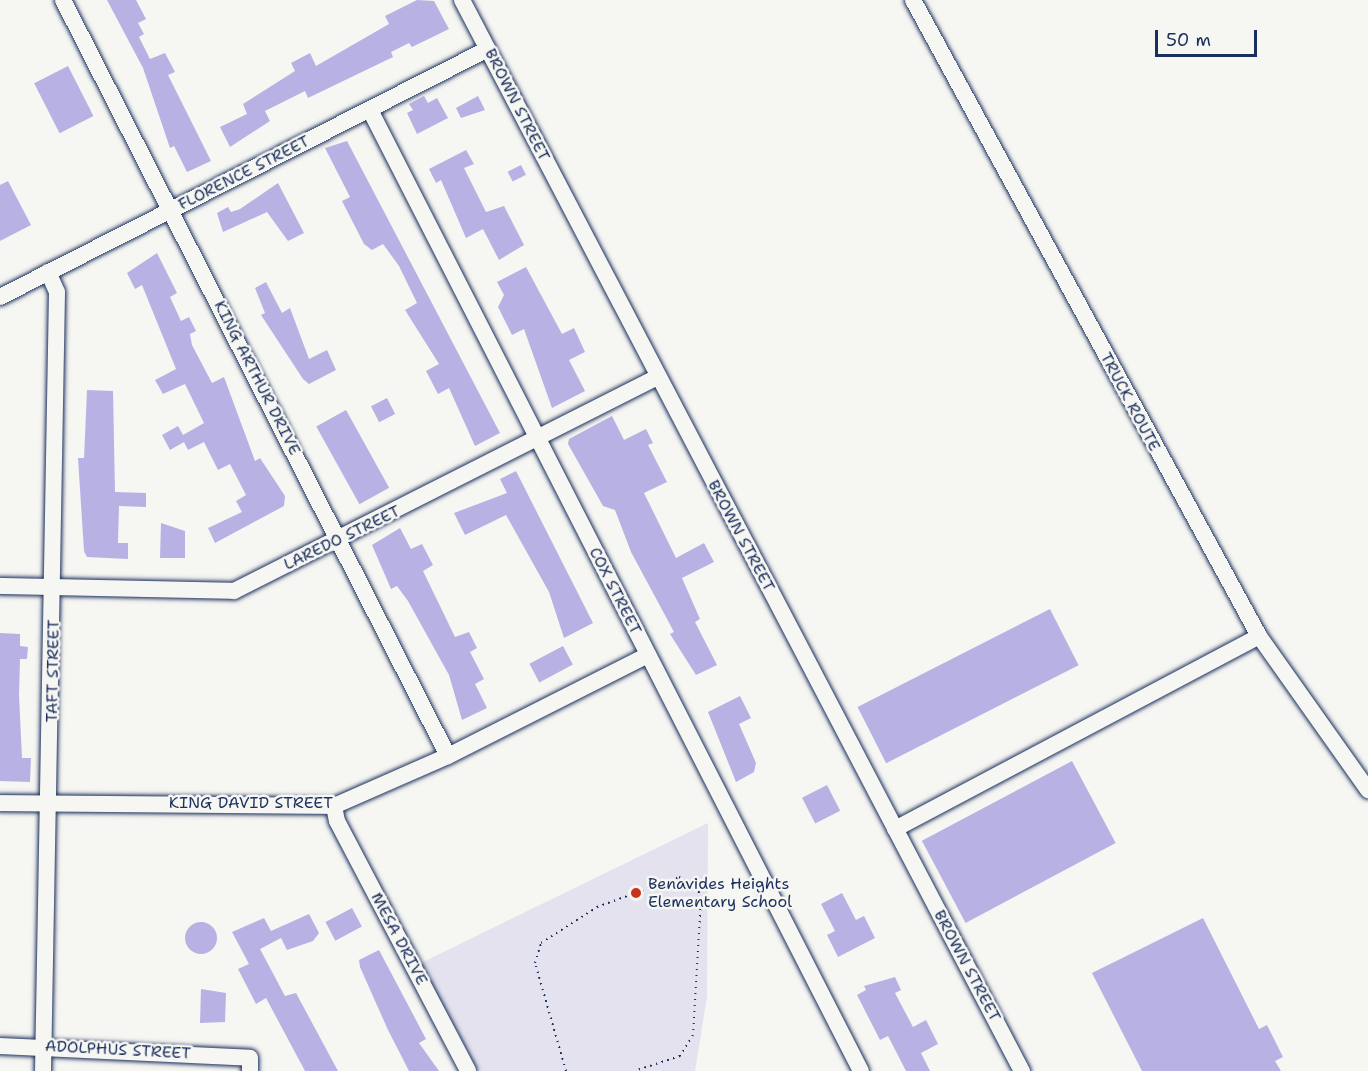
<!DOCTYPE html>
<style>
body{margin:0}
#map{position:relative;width:1368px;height:1071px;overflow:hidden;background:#f6f6f2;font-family:"Shantell Sans",sans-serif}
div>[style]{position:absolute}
.built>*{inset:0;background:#e3e2ee}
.building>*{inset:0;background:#b8b2e4;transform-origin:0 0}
.round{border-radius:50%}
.path>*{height:2px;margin-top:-1px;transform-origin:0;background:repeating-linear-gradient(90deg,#1b2f5e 0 1.5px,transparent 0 6px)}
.roads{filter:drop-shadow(0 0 2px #1b2f5e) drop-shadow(0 0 2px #1b2f5e)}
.minor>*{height:16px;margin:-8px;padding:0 8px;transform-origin:8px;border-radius:8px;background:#f6f6f2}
.dots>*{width:16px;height:16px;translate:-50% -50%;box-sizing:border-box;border:3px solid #f6f6f2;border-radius:50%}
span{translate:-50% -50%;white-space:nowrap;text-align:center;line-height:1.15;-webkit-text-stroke:5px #f6f6f2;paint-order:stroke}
.street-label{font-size:16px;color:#1b2f5e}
.poi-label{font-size:16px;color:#1b2f5e}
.left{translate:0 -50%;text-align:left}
.scale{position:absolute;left:1155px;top:30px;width:102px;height:27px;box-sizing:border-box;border:3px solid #1b2f5e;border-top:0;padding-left:8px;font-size:18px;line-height:21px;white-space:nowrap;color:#1b2f5e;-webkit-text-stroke:4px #f6f6f2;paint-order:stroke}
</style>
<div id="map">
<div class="built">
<div style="clip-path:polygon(708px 823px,707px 997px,695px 1071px,478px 1071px,421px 963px)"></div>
</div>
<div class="building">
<div style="clip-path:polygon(107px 0,136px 0,146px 19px,138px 23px,144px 34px,139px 37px,150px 59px,165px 53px,175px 72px,168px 75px,211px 161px,187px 172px,174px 146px,170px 148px,143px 68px)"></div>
<div style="clip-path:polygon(417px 0,434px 1px,449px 29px,412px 47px,409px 43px,391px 52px,393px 57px,308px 98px,305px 91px,265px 111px,270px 121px,230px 147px,220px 127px,247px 114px,243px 104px,295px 71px,291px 63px,310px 53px,316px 66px,389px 24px,385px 16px)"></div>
<div style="left:68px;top:66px;width:56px;height:38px;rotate:63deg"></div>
<div style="clip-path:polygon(424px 96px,428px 103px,437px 98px,448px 118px,417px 134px,407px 113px,413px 110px,409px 104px)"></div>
<div style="clip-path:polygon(478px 96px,485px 110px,461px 118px,456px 108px)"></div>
<div style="clip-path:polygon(347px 141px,500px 433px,475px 446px,449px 388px,438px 394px,426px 371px,439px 364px,405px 310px,417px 303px,399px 266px,383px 244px,372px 250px,364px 244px,342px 201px,350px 197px,325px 148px)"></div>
<div style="clip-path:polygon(466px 150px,474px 164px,464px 168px,486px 212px,504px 206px,524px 245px,499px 260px,483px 229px,466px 238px,441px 180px,436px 183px,429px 169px)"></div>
<div style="left:521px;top:165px;width:11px;height:15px;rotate:63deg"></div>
<div style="clip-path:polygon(8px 181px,31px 225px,0 241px,0 185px)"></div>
<div style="clip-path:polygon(278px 183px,304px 233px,288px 241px,267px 212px,223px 232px,217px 213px,228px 207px,231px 212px,240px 209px)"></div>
<div style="clip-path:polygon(157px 253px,177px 293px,170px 297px,181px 321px,189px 317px,196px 331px,190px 334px,192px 345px,212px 383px,224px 377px,255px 461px,260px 458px,285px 496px,284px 506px,215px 543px,208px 528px,242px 512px,236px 501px,246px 495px,230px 464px,218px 470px,204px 442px,188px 450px,184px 442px,170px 450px,162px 435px,178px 426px,183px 435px,204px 423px,185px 384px,163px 394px,155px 380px,176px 369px,142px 285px,135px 289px,127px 273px)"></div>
<div style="clip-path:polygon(526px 267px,562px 334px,574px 328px,585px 352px,569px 360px,585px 391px,552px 408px,524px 329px,512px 335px,498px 307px,504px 295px,497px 282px)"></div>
<div style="clip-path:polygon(266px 282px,282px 313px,290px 308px,309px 359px,327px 350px,336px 370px,309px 384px,303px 379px,261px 315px,265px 313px,255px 288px)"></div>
<div style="clip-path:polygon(87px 390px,113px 391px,115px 492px,146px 493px,146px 507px,119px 506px,118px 543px,128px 543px,128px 559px,87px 557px,84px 551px,78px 458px,84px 458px)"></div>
<div style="left:387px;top:398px;width:18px;height:18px;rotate:63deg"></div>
<div style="left:346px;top:410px;width:89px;height:34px;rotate:61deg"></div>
<div style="clip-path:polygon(612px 416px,624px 440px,646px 429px,653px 443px,648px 445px,667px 482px,644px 493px,676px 558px,704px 543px,714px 562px,682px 578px,700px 619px,695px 622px,717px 665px,696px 675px,670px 634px,674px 632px,631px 552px,615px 510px,603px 506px,568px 444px,569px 439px)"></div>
<div style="clip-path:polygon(516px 471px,593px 623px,564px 638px,549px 592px,506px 515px,465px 535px,454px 513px,507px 493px,500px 479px)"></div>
<div style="clip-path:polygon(161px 523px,185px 531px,185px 558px,160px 558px)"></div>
<div style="clip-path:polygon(400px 528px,411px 549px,422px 544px,433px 565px,423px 571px,455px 637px,469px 632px,477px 648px,470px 652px,484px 679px,475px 684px,487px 708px,462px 720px,449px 675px,408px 601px,397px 586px,391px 589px,372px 545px)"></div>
<div style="left:1050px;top:609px;width:63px;height:216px;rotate:63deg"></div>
<div style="clip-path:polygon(0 633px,20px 634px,20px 646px,28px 647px,27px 659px,20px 659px,19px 695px,22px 758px,31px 758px,30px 782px,0 781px)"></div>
<div style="left:563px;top:646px;width:21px;height:38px;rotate:62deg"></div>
<div style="clip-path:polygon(740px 696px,751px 718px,739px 724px,756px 763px,754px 772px,736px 782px,708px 712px)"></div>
<div style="left:1072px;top:761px;width:93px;height:170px;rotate:62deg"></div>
<div style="left:827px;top:785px;width:29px;height:28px;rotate:63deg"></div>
<div style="clip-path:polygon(842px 893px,856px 920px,864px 916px,875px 938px,838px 957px,827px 935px,835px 931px,821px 904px)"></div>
<div style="left:352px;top:908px;width:21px;height:30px;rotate:62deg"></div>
<div style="clip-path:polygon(309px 914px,319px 933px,313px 941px,287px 950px,281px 938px,260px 949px,285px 996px,296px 993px,338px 1071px,305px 1071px,266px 998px,256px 1004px,238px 969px,249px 964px,232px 932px,264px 918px,271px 931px)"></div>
<div style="clip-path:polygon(1203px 918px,1259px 1029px,1267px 1025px,1283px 1057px,1275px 1061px,1281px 1071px,1142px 1071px,1092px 973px)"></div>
<div class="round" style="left:185px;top:922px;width:32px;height:32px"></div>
<div style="clip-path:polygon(379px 950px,426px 1039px,419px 1043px,439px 1071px,409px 1071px,388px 1030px,360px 967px,359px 960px)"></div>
<div style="clip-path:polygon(895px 977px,901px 990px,895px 993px,913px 1027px,926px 1020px,938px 1044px,921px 1053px,930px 1071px,906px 1071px,888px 1036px,880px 1040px,857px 995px,866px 990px,864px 986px)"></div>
<div style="clip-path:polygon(201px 989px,226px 993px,225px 1022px,200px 1023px)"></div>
</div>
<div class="path">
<div style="left:566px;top:1071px;width:112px;rotate:-106deg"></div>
<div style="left:535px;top:963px;width:21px;rotate:-73deg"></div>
<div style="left:541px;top:943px;width:67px;rotate:-32.7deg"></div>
<div style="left:597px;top:907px;width:87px;rotate:-20.1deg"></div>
<div style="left:679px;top:877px;width:19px;rotate:28deg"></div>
<div style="left:696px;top:886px;width:12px;rotate:66deg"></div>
<div style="left:701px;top:897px;width:138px;rotate:93.3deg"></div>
<div style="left:693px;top:1035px;width:25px;rotate:122deg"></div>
<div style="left:680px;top:1056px;width:48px;rotate:161.9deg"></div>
</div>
<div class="roads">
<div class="minor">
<div style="left:63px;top:0;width:848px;rotate:63.01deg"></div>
<div style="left:462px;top:0;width:1209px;rotate:62.4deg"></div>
<div style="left:913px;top:0;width:724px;rotate:61.45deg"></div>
<div style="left:1259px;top:636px;width:189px;rotate:54.7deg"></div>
<div style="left:370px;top:110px;width:1079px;rotate:62.94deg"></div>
<div style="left:0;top:297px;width:547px;rotate:-26.94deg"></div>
<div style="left:0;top:586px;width:234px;rotate:1.2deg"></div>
<div style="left:234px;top:591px;width:475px;rotate:-26.8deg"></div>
<div style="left:0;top:803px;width:334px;rotate:0.5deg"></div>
<div style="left:334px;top:806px;width:124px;rotate:-23.7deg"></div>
<div style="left:448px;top:756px;width:224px;rotate:-26.8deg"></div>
<div style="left:334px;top:806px;width:15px;rotate:79deg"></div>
<div style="left:337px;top:821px;width:282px;rotate:62.3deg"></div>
<div style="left:895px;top:829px;width:412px;rotate:-27.9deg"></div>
<div style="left:0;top:1046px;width:250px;rotate:2.7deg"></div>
<div style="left:250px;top:1058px;width:13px;rotate:90deg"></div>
<div style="left:43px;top:1071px;width:779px;rotate:-88.97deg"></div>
<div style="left:57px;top:292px;width:22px;rotate:-114deg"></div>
</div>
</div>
<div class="dots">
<div style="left:636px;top:893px;background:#c8321e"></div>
</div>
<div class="street-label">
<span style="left:517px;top:105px;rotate:63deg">BROWN STREET</span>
<span style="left:244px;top:173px;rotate:-27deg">FLORENCE STREET</span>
<span style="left:257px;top:378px;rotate:63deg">KING ARTHUR DRIVE</span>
<span style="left:1130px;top:402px;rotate:62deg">TRUCK ROUTE</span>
<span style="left:741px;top:536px;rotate:62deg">BROWN STREET</span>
<span style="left:342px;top:538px;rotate:-26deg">LAREDO STREET</span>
<span style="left:615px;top:591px;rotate:63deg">COX STREET</span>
<span style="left:53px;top:671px;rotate:-89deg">TAFT STREET</span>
<span style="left:251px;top:803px">KING DAVID STREET</span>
<span style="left:399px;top:939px;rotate:62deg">MESA DRIVE</span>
<span style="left:967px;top:966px;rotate:62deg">BROWN STREET</span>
<span style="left:118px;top:1050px;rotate:3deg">ADOLPHUS STREET</span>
</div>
<div class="poi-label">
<span class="left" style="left:648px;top:893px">Benavides Heights<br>Elementary School</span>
</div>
<div class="scale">50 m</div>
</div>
